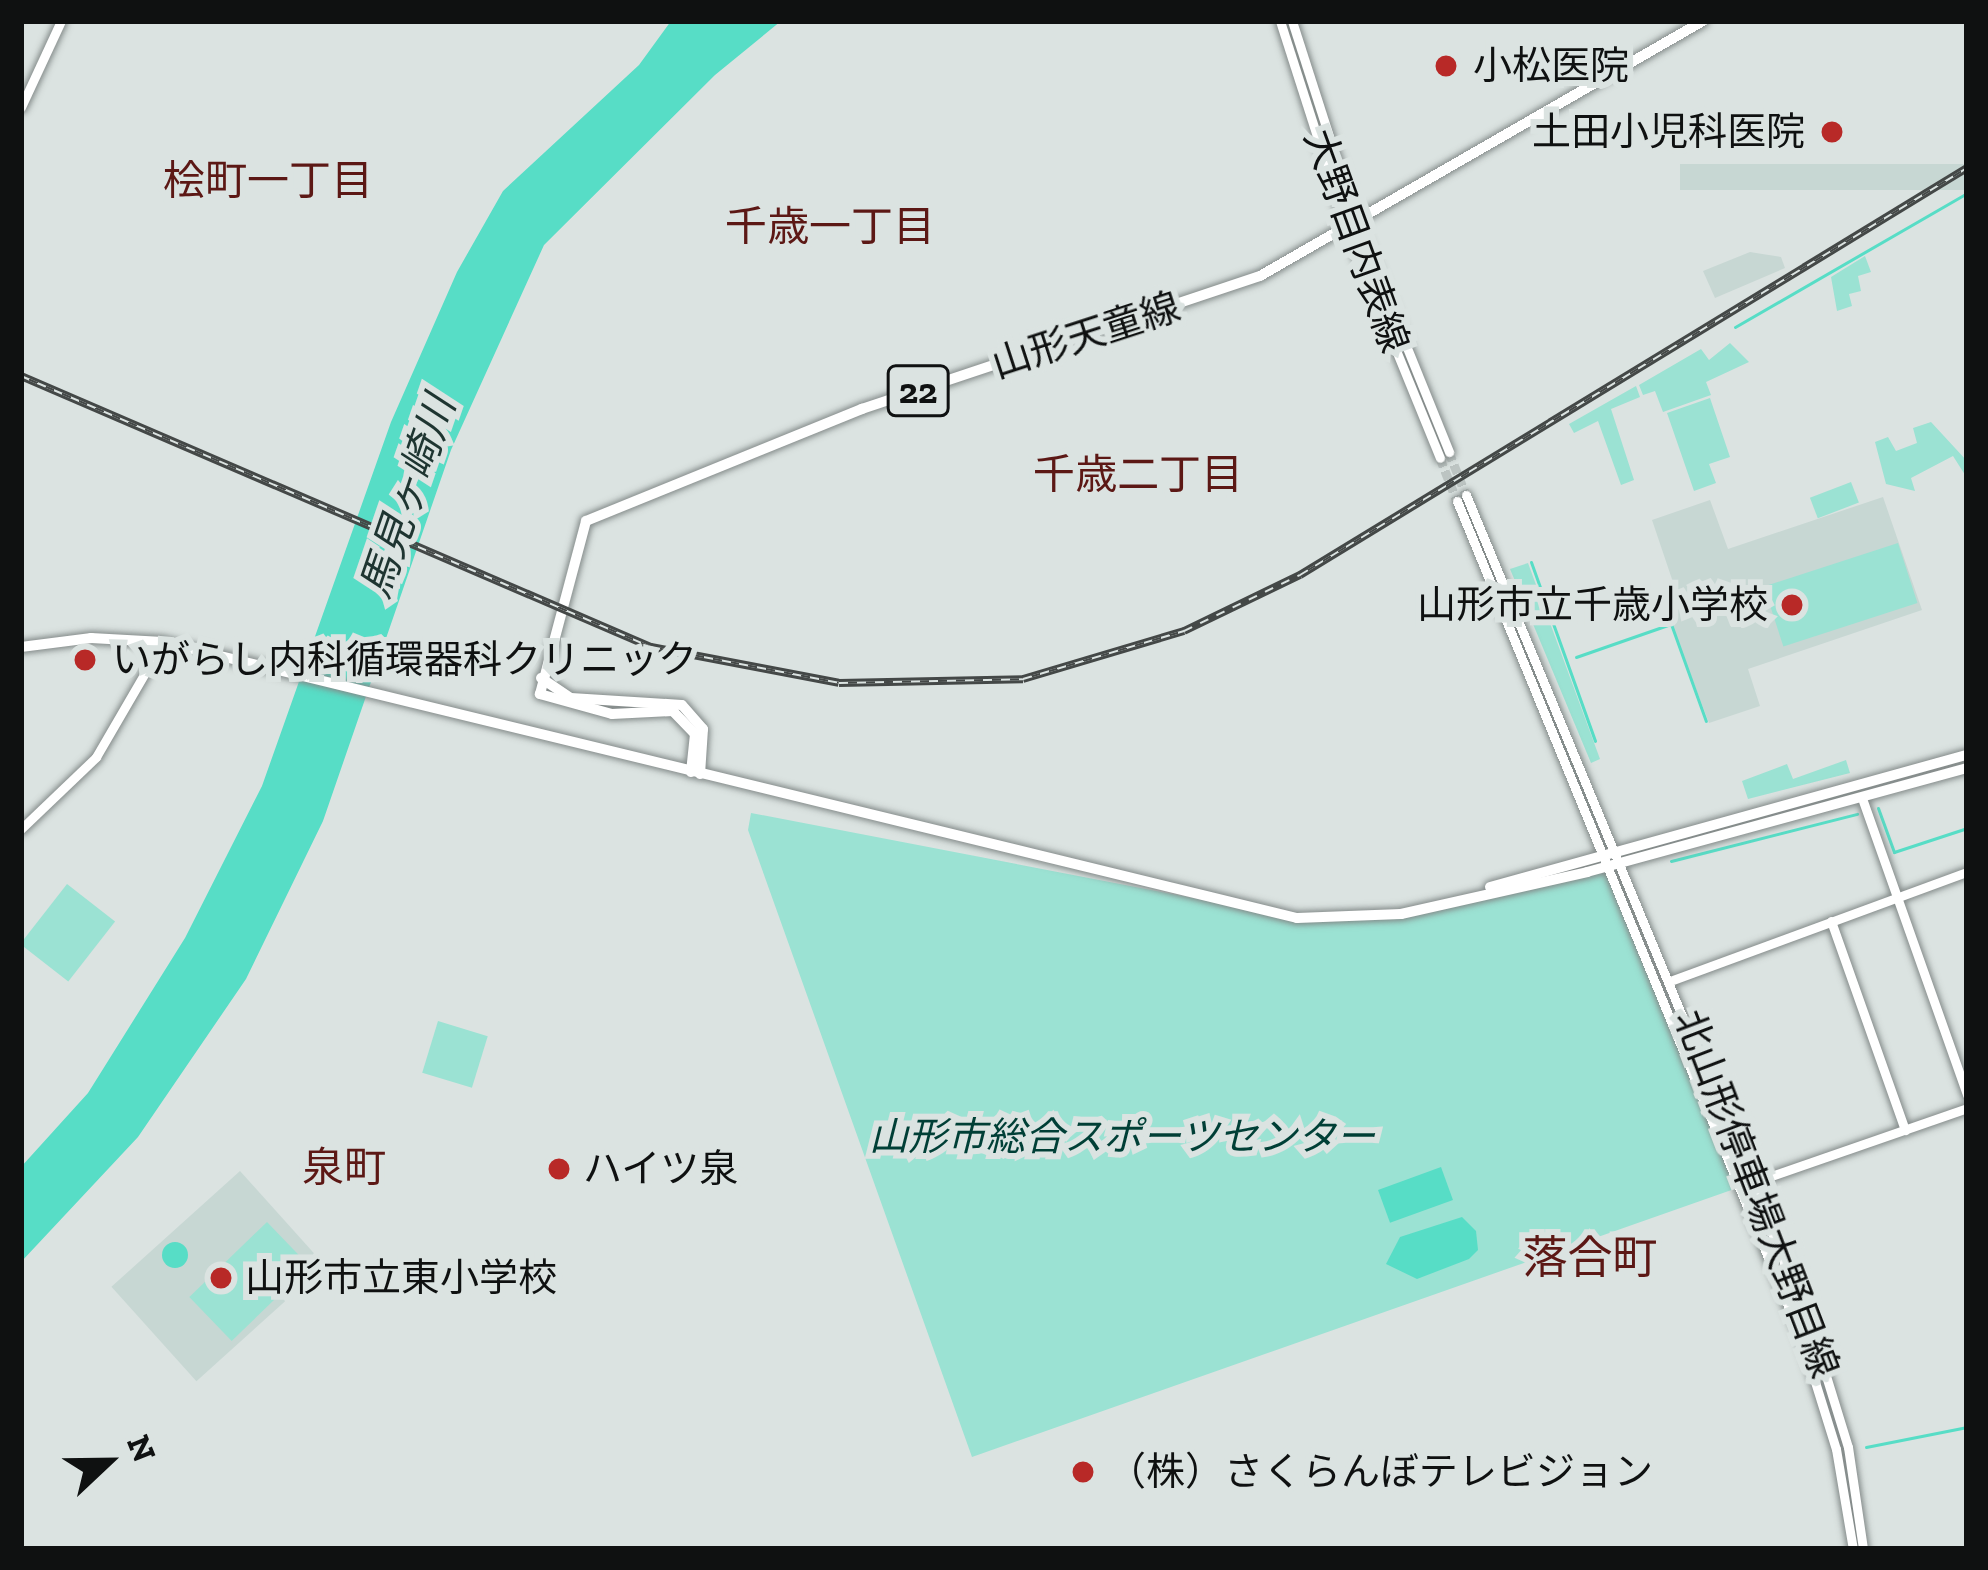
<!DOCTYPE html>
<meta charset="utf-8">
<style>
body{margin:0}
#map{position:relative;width:1988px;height:1570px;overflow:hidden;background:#dbe3e1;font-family:"Zilla Slab","Noto Sans JP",serif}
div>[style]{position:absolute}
.built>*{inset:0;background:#c7d7d3;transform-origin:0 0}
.green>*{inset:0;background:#9be2d3;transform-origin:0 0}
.water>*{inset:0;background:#57ddc6;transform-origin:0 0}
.round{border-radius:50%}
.stream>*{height:3px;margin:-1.5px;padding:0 1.5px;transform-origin:1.5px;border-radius:1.5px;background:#57ddc6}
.secondary-tunnel>*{height:9px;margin-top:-4.5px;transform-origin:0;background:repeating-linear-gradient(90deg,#bcc4c2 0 9px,transparent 0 13.5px)}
.roads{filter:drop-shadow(0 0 3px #848b8a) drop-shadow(0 0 3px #848b8a)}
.tertiary>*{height:9px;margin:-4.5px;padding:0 4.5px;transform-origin:4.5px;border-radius:4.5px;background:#fff}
.secondary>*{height:9px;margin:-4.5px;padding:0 4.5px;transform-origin:4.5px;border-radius:4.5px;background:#fff}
.primary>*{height:10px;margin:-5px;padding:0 5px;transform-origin:5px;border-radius:5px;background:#fff}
.rail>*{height:8px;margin-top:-4px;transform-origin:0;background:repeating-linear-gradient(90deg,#dbe3e1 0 9px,#444847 0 18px);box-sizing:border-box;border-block:3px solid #444847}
.dots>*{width:33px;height:33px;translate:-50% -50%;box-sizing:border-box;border:6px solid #dbe3e1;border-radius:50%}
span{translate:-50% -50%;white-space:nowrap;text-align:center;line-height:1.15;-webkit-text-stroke:12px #dbe3e1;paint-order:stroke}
.shield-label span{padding:3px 9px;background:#dbe3e1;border:3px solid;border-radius:9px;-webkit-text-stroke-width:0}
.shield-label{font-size:36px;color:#0f1111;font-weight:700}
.poi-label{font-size:39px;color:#0f1111}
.left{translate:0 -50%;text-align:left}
.right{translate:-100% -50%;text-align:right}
.street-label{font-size:39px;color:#0f1111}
.park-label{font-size:39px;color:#003f36;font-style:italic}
.neighbourhood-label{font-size:42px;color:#5c1815}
.water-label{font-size:42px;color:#1e3531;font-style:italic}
.quarter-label{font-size:45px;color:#5c1815}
.frame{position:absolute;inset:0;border:24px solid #0f1111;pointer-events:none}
.north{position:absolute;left:48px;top:1402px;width:120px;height:120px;-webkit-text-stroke:9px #dbe3e1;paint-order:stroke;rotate:68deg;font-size:33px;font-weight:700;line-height:48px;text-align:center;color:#0f1111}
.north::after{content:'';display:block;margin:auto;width:42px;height:54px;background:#0f1111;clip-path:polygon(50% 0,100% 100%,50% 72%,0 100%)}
</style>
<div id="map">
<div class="built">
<div style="left:1967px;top:164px;width:26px;height:287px;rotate:90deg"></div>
<div style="clip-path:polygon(1750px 252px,1781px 257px,1785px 268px,1715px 298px,1703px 271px)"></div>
<div style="clip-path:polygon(1883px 497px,1922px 610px,1748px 669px,1760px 706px,1709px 723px,1662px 600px,1677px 594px,1652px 520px,1710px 500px,1728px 549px)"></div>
<div style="left:240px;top:1171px;width:127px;height:173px;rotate:48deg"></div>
</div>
<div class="green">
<div style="clip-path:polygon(1865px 256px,1871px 272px,1858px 276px,1861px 291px,1849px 294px,1852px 306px,1837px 311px,1831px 277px)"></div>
<div style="clip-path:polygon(1730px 343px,1749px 362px,1706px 382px,1711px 395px,1663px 412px,1655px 391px,1643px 395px,1639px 385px,1701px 349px,1709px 360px)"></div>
<div style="clip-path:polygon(1636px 386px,1640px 397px,1611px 409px,1634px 480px,1621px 485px,1598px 421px,1574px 433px,1569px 424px)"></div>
<div style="clip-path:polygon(1710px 398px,1730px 457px,1709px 464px,1716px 483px,1694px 491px,1667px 413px)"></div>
<div style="clip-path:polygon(1931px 422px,1967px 461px,1967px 478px,1953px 456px,1911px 478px,1915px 491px,1886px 484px,1875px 442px,1888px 437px,1896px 451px,1917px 443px,1913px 428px)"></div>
<div style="left:1851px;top:482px;width:22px;height:44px;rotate:69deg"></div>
<div style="left:1898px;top:543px;width:63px;height:141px;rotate:72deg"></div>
<div style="clip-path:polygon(1528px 563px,1600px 759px,1591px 763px,1510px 569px)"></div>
<div style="clip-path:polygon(1846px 760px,1850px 773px,1748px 799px,1742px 781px,1787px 764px,1793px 779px)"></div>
<div style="clip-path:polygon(751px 813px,1297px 918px,1379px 917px,1612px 866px,1740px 1187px,972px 1457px,748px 830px)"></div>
<div style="left:67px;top:884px;width:61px;height:76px;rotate:38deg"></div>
<div style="left:438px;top:1021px;width:52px;height:54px;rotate:17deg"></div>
<div style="left:267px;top:1222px;width:61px;height:108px;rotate:46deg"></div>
</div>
<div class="water">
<div style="clip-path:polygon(671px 21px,781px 21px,715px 75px,544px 245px,451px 450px,323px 821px,246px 979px,138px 1137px,21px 1262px,21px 1167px,88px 1093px,185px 938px,262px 786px,391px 422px,457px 272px,503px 191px,639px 65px)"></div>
<div style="left:1441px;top:1167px;width:35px;height:67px;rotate:70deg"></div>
<div style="clip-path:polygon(1462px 1217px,1476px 1231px,1478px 1250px,1469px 1259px,1417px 1279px,1386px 1264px,1400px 1237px)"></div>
<div class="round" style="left:162px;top:1242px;width:26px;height:26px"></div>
</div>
<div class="stream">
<div style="left:1735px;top:327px;width:268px;rotate:-30deg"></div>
<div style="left:1531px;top:562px;width:190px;rotate:70.3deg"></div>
<div style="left:1576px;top:657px;width:101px;rotate:-19.2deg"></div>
<div style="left:1671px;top:624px;width:103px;rotate:70.2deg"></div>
<div style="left:1878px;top:808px;width:47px;rotate:70deg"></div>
<div style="left:1894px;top:852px;width:77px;rotate:-18.2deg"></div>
<div style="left:1671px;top:861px;width:192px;rotate:-14.2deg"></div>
<div style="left:1866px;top:1447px;width:103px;rotate:-11.2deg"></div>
</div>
<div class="secondary-tunnel">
<div style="left:1449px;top:452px;width:46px;rotate:68.4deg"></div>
<div style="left:1440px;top:458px;width:46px;rotate:68.4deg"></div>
</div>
<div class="roads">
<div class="tertiary">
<div style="left:21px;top:107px;width:95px;rotate:-65.1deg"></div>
<div style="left:1863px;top:801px;width:312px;rotate:70.5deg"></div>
<div style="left:21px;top:829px;width:104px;rotate:-43.8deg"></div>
<div style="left:96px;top:757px;width:133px;rotate:-59.8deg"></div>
<div style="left:1831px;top:921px;width:222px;rotate:70.5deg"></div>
<div style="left:1673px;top:980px;width:313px;rotate:-20.2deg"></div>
<div style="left:1751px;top:1183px;width:229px;rotate:-19.1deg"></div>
</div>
<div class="secondary">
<div style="left:1280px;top:21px;width:219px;rotate:72.2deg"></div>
<div style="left:1347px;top:230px;width:246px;rotate:67.8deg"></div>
<div style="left:1292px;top:21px;width:213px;rotate:72.2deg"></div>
<div style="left:1357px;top:224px;width:246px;rotate:68deg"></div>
<div style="left:1466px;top:495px;width:901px;rotate:67.48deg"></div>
<div style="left:1811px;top:1327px;width:126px;rotate:72.9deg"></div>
<div style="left:1848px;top:1447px;width:103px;rotate:81.6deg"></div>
<div style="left:1457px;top:501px;width:907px;rotate:67.65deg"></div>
<div style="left:1802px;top:1340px;width:114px;rotate:72.7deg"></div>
<div style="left:1836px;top:1449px;width:101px;rotate:80.4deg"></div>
</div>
<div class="primary">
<div style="left:21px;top:647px;width:71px;rotate:-7.3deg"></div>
<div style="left:91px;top:638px;width:72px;rotate:3.2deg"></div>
<div style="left:163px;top:642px;width:1167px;rotate:13.68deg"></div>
<div style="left:1297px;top:918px;width:104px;rotate:-2.2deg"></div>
<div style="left:1401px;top:914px;width:191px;rotate:-12.7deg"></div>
<div style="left:1587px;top:872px;width:394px;rotate:-15.3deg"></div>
<div style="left:541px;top:678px;width:36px;rotate:34deg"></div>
<div style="left:571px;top:698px;width:111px;rotate:3.6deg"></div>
<div style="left:682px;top:705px;width:32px;rotate:49deg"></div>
<div style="left:703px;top:729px;width:45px;rotate:93.8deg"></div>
<div style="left:691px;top:772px;width:38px;rotate:-84deg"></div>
<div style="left:695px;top:734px;width:32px;rotate:-134deg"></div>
<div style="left:673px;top:711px;width:61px;rotate:177.2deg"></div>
<div style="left:612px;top:714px;width:75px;rotate:-164.5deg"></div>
<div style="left:540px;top:694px;width:179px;rotate:-75.1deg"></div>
<div style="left:586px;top:521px;width:298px;rotate:-22.1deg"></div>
<div style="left:862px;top:409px;width:420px;rotate:-18.5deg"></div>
<div style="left:1260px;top:276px;width:511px;rotate:-29.93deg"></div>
<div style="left:1490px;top:887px;width:495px;rotate:-15.5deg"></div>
</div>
</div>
<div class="rail">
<div style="left:21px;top:376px;width:686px;rotate:23.28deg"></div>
<div style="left:651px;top:647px;width:191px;rotate:10.8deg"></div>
<div style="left:839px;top:683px;width:184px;rotate:-1.2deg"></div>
<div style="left:1023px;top:679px;width:168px;rotate:-16.6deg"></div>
<div style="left:1184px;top:631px;width:129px;rotate:-25.8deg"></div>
<div style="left:1300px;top:575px;width:781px;rotate:-31.39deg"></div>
</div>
<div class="dots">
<div style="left:1446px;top:66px;background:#b82927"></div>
<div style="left:1832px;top:132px;background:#b82927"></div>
<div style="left:1792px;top:605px;background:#b82927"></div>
<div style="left:85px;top:660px;background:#b82927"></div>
<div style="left:559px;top:1169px;background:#b82927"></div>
<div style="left:221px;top:1278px;background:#b82927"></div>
<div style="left:1083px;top:1472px;background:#b82927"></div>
</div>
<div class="shield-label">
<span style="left:918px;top:391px">22</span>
</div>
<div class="poi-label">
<span class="left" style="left:1473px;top:66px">小松医院</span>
<span class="right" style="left:1805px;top:132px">土田小児科医院</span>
<span class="right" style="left:1768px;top:605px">山形市立千歳小学校</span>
<span class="left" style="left:112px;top:660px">いがらし内科循環器科クリニック</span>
<span class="left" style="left:583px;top:1169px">ハイツ泉</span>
<span class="left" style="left:245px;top:1278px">山形市立東小学校</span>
<span class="left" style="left:1107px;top:1472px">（株）さくらんぼテレビジョン</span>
</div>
<div class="street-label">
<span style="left:1356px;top:241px;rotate:70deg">大野目内表線</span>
<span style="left:1086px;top:336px;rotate:-18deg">山形天童線</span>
<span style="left:1756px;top:1194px;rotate:69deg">北山形停車場大野目線</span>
</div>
<div class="park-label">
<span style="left:1122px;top:1137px">山形市総合スポーツセンター</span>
</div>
<div class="neighbourhood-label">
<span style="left:268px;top:181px">桧町一丁目</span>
<span style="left:830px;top:227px">千歳一丁目</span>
<span style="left:1138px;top:475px">千歳二丁目</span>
<span style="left:344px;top:1168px">泉町</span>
</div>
<div class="water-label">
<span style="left:408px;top:497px;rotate:-71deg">馬見ヶ崎川</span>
</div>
<div class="quarter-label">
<span style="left:1590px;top:1259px">落合町</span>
</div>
<div class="frame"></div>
<div class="north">N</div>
</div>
